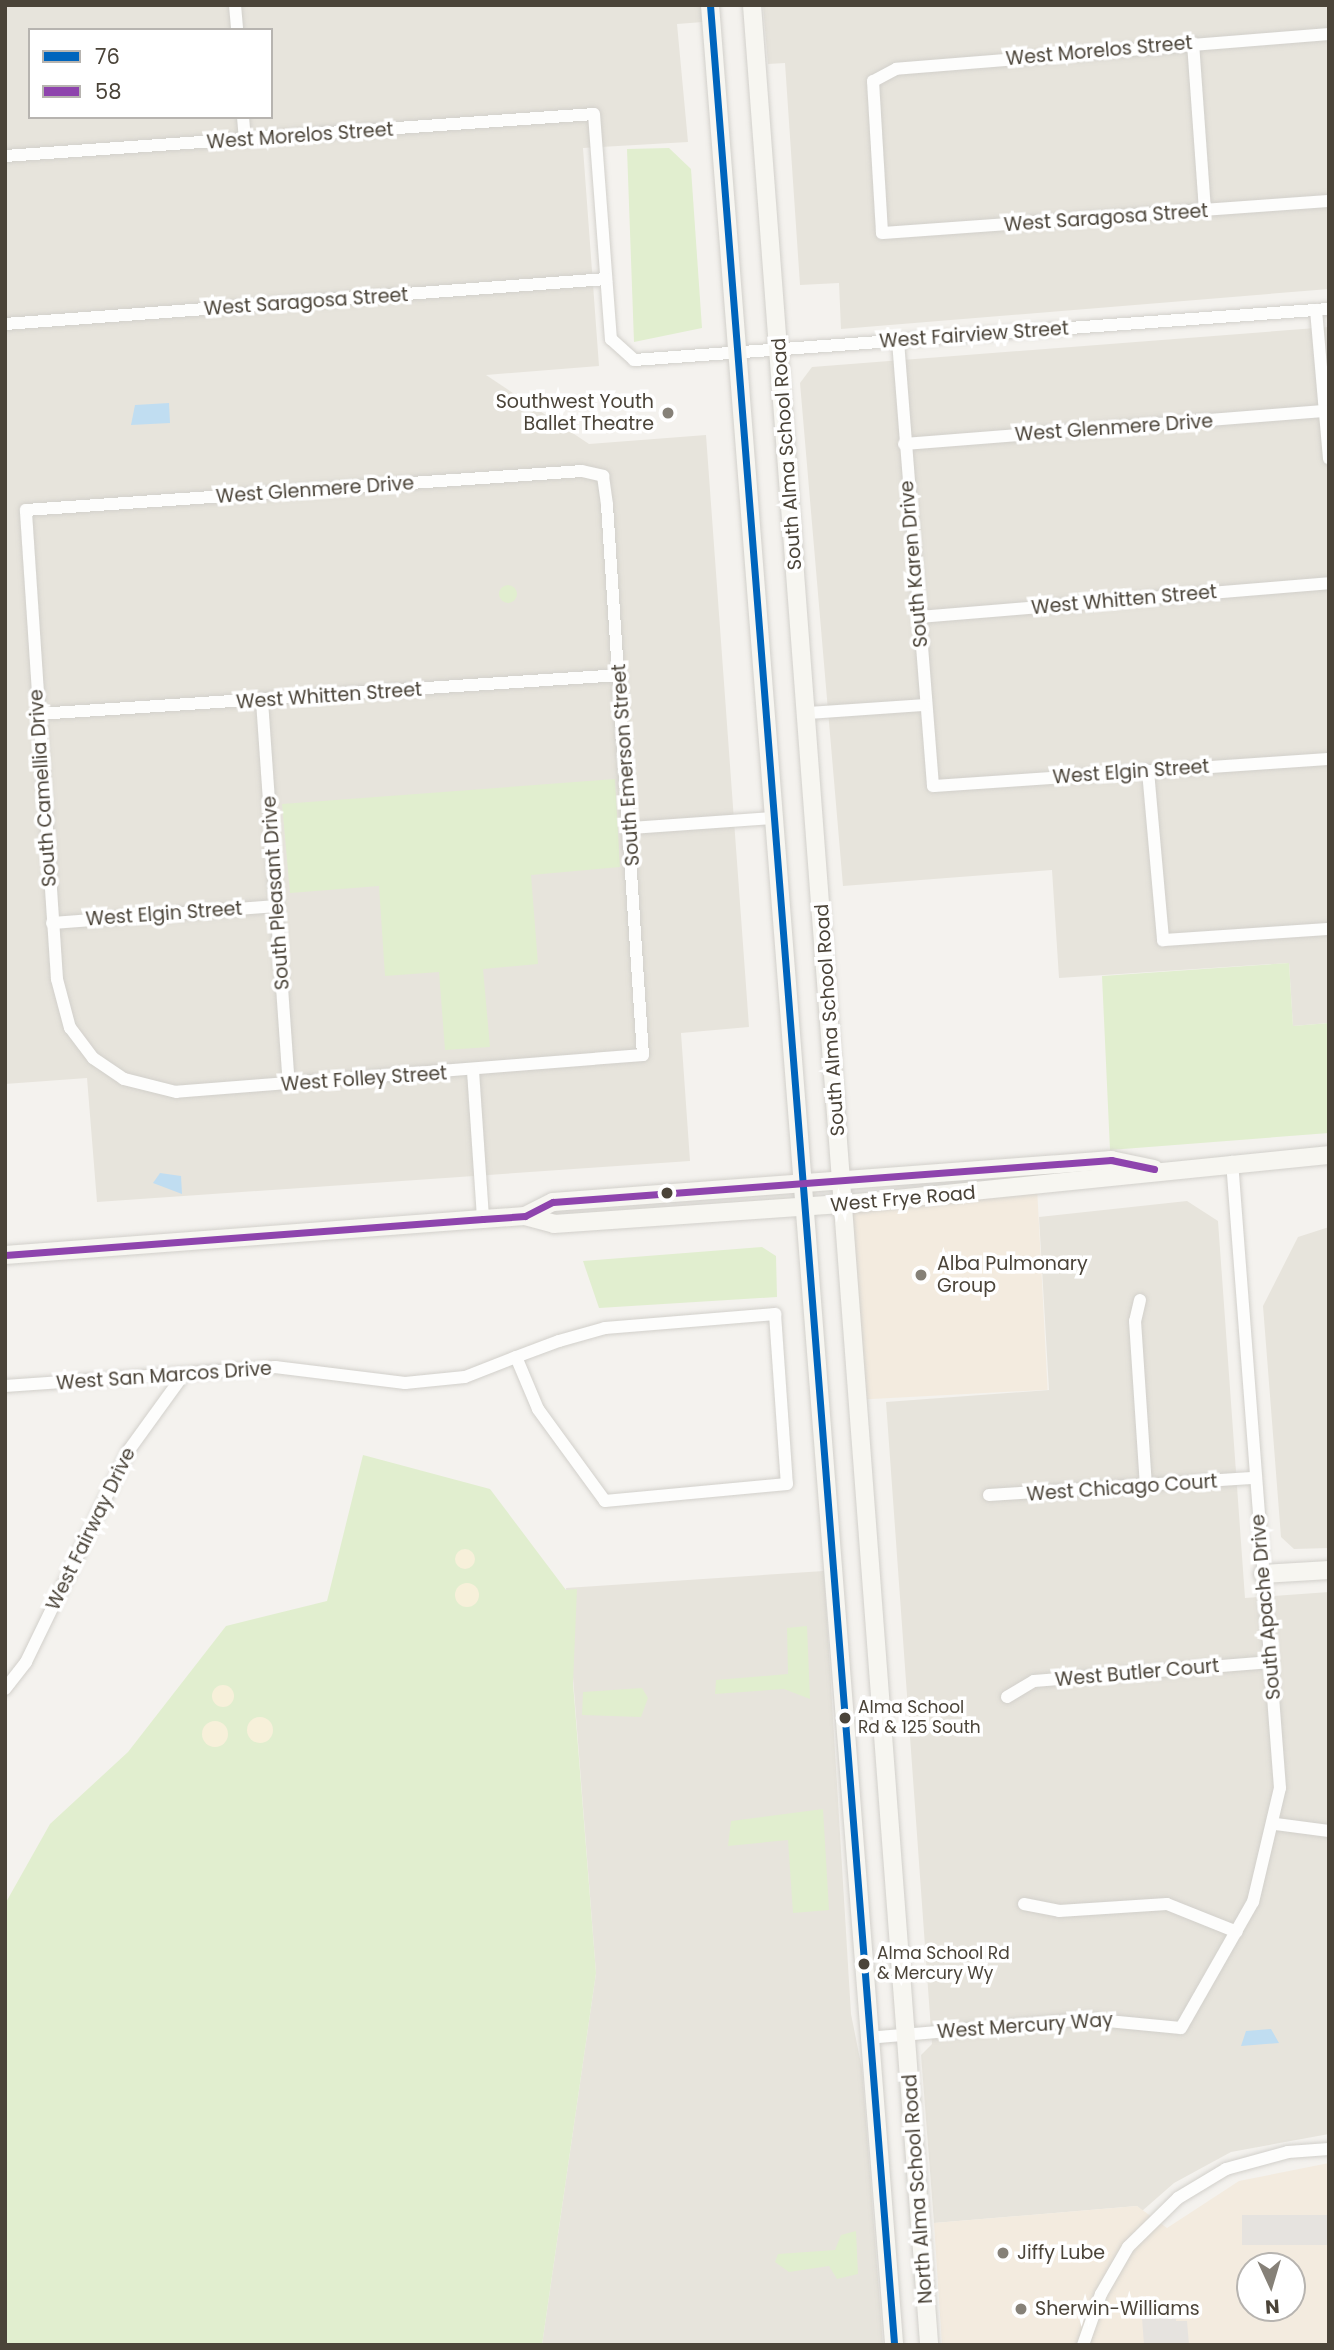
<!DOCTYPE html>
<style>
body{margin:0}
#map{position:relative;width:1334px;height:2350px;overflow:hidden;background:#f4f2ee;font-family:Poppins,sans-serif}
div>[style]{position:absolute}
.residential>*{inset:0;background:#e7e4dc}
.commercial>*{inset:0;background:#f3ebdf;transform-origin:0 0}
.green>*{inset:0;background:#e1eecf}
.round{border-radius:50%}
.sand>*{inset:0;background:#f7f0da}
.parking>*{inset:0;background:#e6e3df;transform-origin:0 0}
.water>*{inset:0;background:#c0ddf1}
.roads{filter:drop-shadow(0 0 2px #d2d0cb) drop-shadow(0 0 2px #d2d0cb)}
.street>*{height:12px;margin:-6px;padding:0 6px;transform-origin:6px;border-radius:6px;background:#fdfdfc}
.secondary>*{height:18px;margin:-9px;padding:0 9px;transform-origin:9px;border-radius:9px;background:#f7f6f1}
.bus-1>*{height:7px;margin:-3.5px;padding:0 3.5px;transform-origin:3.5px;border-radius:3.5px;background:#0065bd}
.bus-2>*{height:7px;margin:-3.5px;padding:0 3.5px;transform-origin:3.5px;border-radius:3.5px;background:#8e44ad}
.dots>*{width:19px;height:19px;translate:-50% -50%;box-sizing:border-box;border:4px solid #fff;border-radius:50%}
span{translate:-50% -50%;white-space:nowrap;text-align:center;line-height:1.15;-webkit-text-stroke:7px #fff;paint-order:stroke}
.bus-label{font-size:17px;color:#4b4439}
.left{translate:0 -50%;text-align:left}
.street-label{font-size:19px;color:#4b4439}
.poi-label{font-size:19px;color:#4b4439}
.right{translate:-100% -50%;text-align:right}
.frame{position:absolute;inset:0;border:7px solid #4b4439;pointer-events:none}
.legend{position:absolute;left:28px;top:28px;width:245px;height:91px;box-sizing:border-box;background:#fff;border:2px solid #b7b4b0;margin:0;padding:9px 12px;list-style:none;font-size:21px;color:#4b4439}
.legend li{display:flex;align-items:center;gap:14px;height:35px}
.legend b{width:35px;border:2px solid #b7b4b0}
.north{position:absolute;left:1236px;top:2252px;width:70px;height:70px;box-sizing:border-box;background:#fff;border:2px solid #b7b4b0;border-radius:50%;rotate:176deg;font-size:19px;font-weight:700;line-height:28px;text-align:center;color:#4b4439}
.north::after{content:'';display:block;margin:auto;width:24px;height:32px;background:#868178;clip-path:polygon(50% 0,100% 100%,50% 72%,0 100%)}
</style>
<div id="map">
<div class="residential">
<div style="clip-path:polygon(evenodd,5px 5px,701px 5px,703px 22px,677px 24px,688px 142px,583px 148px,599px 366px,486px 375px,589px 444px,706px 435px,749px 1027px,681px 1033px,690px 1161px,97px 1202px,87px 1078px,5px 1084px,5px 5px,30px 30px,271px 30px,271px 117px,30px 117px,30px 30px)"></div>
<div style="clip-path:polygon(763px 5px,1329px 5px,1329px 289px,841px 329px,839px 283px,800px 285px,785px 63px,768px 64px)"></div>
<div style="clip-path:polygon(1329px 327px,1329px 1023px,1293px 1026px,1289px 963px,1059px 978px,1052px 870px,843px 886px,800px 383px,812px 367px)"></div>
<div style="clip-path:polygon(1187px 1201px,1218px 1221px,1245px 1598px,1329px 1592px,1329px 2134px,1231px 2152px,1174px 2183px,1142px 2211px,1137px 2206px,934px 2223px,921px 2055px,932px 2044px,886px 1402px,1049px 1390px,1039px 1217px)"></div>
<div style="clip-path:polygon(1329px 1227px,1329px 1548px,1294px 1549px,1281px 1537px,1263px 1306px,1298px 1237px)"></div>
<div style="clip-path:polygon(824px 1571px,851px 2014px,862px 2069px,883px 2345px,542px 2345px,596px 1973px,566px 1588px)"></div>
</div>
<div class="commercial">
<div style="left:1037px;top:1187px;width:203px;height:195px;rotate:87deg"></div>
<div style="clip-path:polygon(evenodd,1329px 2163px,1329px 2345px,942px 2345px,934px 2223px,1137px 2206px,1167px 2228px,1239px 2181px,1329px 2163px,1250px 2266px,1292px 2266px,1292px 2308px,1250px 2308px,1250px 2266px)"></div>
</div>
<div class="green">
<div style="clip-path:polygon(669px 148px,691px 169px,702px 328px,634px 342px,627px 149px)"></div>
<div class="round" style="left:499px;top:585px;width:18px;height:18px"></div>
<div style="clip-path:polygon(615px 779px,620px 867px,531px 875px,538px 964px,483px 969px,490px 1047px,445px 1050px,439px 972px,385px 976px,379px 886px,290px 893px,282px 804px)"></div>
<div style="clip-path:polygon(1289px 963px,1293px 1026px,1329px 1023px,1329px 1133px,1110px 1150px,1102px 976px)"></div>
<div style="clip-path:polygon(762px 1247px,776px 1256px,777px 1297px,599px 1308px,583px 1261px)"></div>
<div style="clip-path:polygon(363px 1455px,490px 1489px,566px 1590px,577px 1589px,573px 1683px,596px 1973px,542px 2345px,5px 2345px,5px 1904px,50px 1824px,128px 1752px,226px 1626px,327px 1601px)"></div>
<div style="clip-path:polygon(807px 1626px,810px 1699px,784px 1689px,715px 1694px,716px 1680px,788px 1674px,787px 1628px)"></div>
<div style="clip-path:polygon(642px 1688px,648px 1698px,641px 1717px,582px 1715px,583px 1692px)"></div>
<div style="clip-path:polygon(823px 1809px,829px 1910px,793px 1913px,788px 1840px,728px 1846px,731px 1821px)"></div>
<div style="clip-path:polygon(856px 2231px,858px 2274px,837px 2279px,829px 2266px,789px 2272px,775px 2262px,778px 2254px,835px 2250px,841px 2235px)"></div>
</div>
<div class="sand">
<div class="round" style="left:455px;top:1549px;width:20px;height:20px"></div>
<div class="round" style="left:455px;top:1583px;width:24px;height:24px"></div>
<div class="round" style="left:212px;top:1685px;width:22px;height:22px"></div>
<div class="round" style="left:247px;top:1717px;width:26px;height:26px"></div>
<div class="round" style="left:202px;top:1721px;width:26px;height:26px"></div>
</div>
<div class="parking">
<div style="left:1329px;top:2215px;width:30px;height:87px;rotate:90deg"></div>
<div style="clip-path:polygon(1175px 2302px,1176px 2321px,1187px 2321px,1189px 2345px,1144px 2345px,1141px 2304px)"></div>
</div>
<div class="water">
<div style="clip-path:polygon(169px 403px,170px 423px,131px 425px,135px 405px)"></div>
<div style="clip-path:polygon(160px 1173px,181px 1176px,182px 1194px,153px 1183px)"></div>
<div style="clip-path:polygon(1271px 2029px,1279px 2043px,1241px 2046px,1246px 2031px)"></div>
</div>
<div class="roads">
<div class="street">
<div style="left:235px;top:5px;width:25px;rotate:85deg"></div>
<div style="left:1329px;top:34px;width:434px;rotate:175.4deg"></div>
<div style="left:896px;top:69px;width:26px;rotate:152deg"></div>
<div style="left:873px;top:81px;width:152px;rotate:86.6deg"></div>
<div style="left:882px;top:233px;width:448px;rotate:-4.1deg"></div>
<div style="left:1193px;top:43px;width:168px;rotate:85.9deg"></div>
<div style="left:243px;top:117px;width:23px;rotate:85deg"></div>
<div style="left:5px;top:156px;width:590px;rotate:-4.08deg"></div>
<div style="left:594px;top:114px;width:226px;rotate:85.7deg"></div>
<div style="left:611px;top:339px;width:31px;rotate:42deg"></div>
<div style="left:634px;top:360px;width:697px;rotate:-4.2deg"></div>
<div style="left:1316px;top:310px;width:149px;rotate:85deg"></div>
<div style="left:5px;top:324px;width:603px;rotate:-4.28deg"></div>
<div style="left:898px;top:341px;width:446px;rotate:85.5deg"></div>
<div style="left:933px;top:786px;width:397px;rotate:-3.9deg"></div>
<div style="left:904px;top:444px;width:421px;rotate:-4.5deg"></div>
<div style="left:582px;top:471px;width:22px;rotate:13deg"></div>
<div style="left:603px;top:476px;width:29px;rotate:82deg"></div>
<div style="left:607px;top:505px;width:551px;rotate:86.26deg"></div>
<div style="left:643px;top:1055px;width:468px;rotate:175.5deg"></div>
<div style="left:176px;top:1092px;width:54px;rotate:-166deg"></div>
<div style="left:124px;top:1079px;width:37px;rotate:-146deg"></div>
<div style="left:93px;top:1058px;width:38px;rotate:-127deg"></div>
<div style="left:70px;top:1028px;width:51px;rotate:-104.9deg"></div>
<div style="left:57px;top:979px;width:470px;rotate:-93.8deg"></div>
<div style="left:26px;top:510px;width:557px;rotate:-4.01deg"></div>
<div style="left:919px;top:617px;width:411px;rotate:-4.7deg"></div>
<div style="left:262px;top:701px;width:384px;rotate:86deg"></div>
<div style="left:807px;top:713px;width:117px;rotate:-3.9deg"></div>
<div style="left:38px;top:714px;width:583px;rotate:-3.83deg"></div>
<div style="left:1148px;top:771px;width:170px;rotate:84.9deg"></div>
<div style="left:1163px;top:940px;width:166px;rotate:-3.8deg"></div>
<div style="left:630px;top:828px;width:144px;rotate:-4deg"></div>
<div style="left:52px;top:923px;width:226px;rotate:-4.3deg"></div>
<div style="left:473px;top:1071px;width:148px;rotate:86.1deg"></div>
<div style="left:1140px;top:1300px;width:22px;rotate:103deg"></div>
<div style="left:1135px;top:1321px;width:165px;rotate:86.2deg"></div>
<div style="left:5px;top:1386px;width:271px;rotate:-4deg"></div>
<div style="left:275px;top:1367px;width:131px;rotate:7deg"></div>
<div style="left:405px;top:1383px;width:60px;rotate:-5.7deg"></div>
<div style="left:465px;top:1377px;width:55px;rotate:-21.4deg"></div>
<div style="left:516px;top:1357px;width:46px;rotate:-20.4deg"></div>
<div style="left:559px;top:1341px;width:48px;rotate:-15.8deg"></div>
<div style="left:605px;top:1328px;width:171px;rotate:-4.7deg"></div>
<div style="left:775px;top:1314px;width:170px;rotate:86deg"></div>
<div style="left:787px;top:1484px;width:183px;rotate:174.7deg"></div>
<div style="left:605px;top:1501px;width:114px;rotate:-126.1deg"></div>
<div style="left:538px;top:1409px;width:56px;rotate:-112.9deg"></div>
<div style="left:989px;top:1495px;width:267px;rotate:-3.7deg"></div>
<div style="left:5px;top:1689px;width:34px;rotate:-52deg"></div>
<div style="left:26px;top:1662px;width:236px;rotate:-64.1deg"></div>
<div style="left:129px;top:1450px;width:94px;rotate:-54.1deg"></div>
<div style="left:1007px;top:1697px;width:31px;rotate:-31deg"></div>
<div style="left:1034px;top:1681px;width:238px;rotate:-4.6deg"></div>
<div style="left:1276px;top:1824px;width:53px;rotate:7.5deg"></div>
<div style="left:1024px;top:1904px;width:36px;rotate:11deg"></div>
<div style="left:1059px;top:1911px;width:108px;rotate:-3.7deg"></div>
<div style="left:1167px;top:1904px;width:75px;rotate:21.8deg"></div>
<div style="left:867px;top:2038px;width:221px;rotate:-4.9deg"></div>
<div style="left:1087px;top:2019px;width:94px;rotate:5.5deg"></div>
<div style="left:1181px;top:2028px;width:145px;rotate:-60.3deg"></div>
<div style="left:1253px;top:1902px;width:117px;rotate:-76.7deg"></div>
<div style="left:1280px;top:1788px;width:628px;rotate:-94.38deg"></div>
<div style="left:1083px;top:2345px;width:54px;rotate:-70.6deg"></div>
<div style="left:1101px;top:2294px;width:54px;rotate:-60.1deg"></div>
<div style="left:1128px;top:2247px;width:70px;rotate:-44.4deg"></div>
<div style="left:1178px;top:2198px;width:56px;rotate:-31.1deg"></div>
<div style="left:1226px;top:2169px;width:64px;rotate:-15.3deg"></div>
<div style="left:1288px;top:2152px;width:41px;rotate:-4.2deg"></div>
</div>
<div class="secondary">
<div style="left:710px;top:5px;width:2347px;rotate:85.5deg"></div>
<div style="left:752px;top:5px;width:2347px;rotate:85.67deg"></div>
<div style="left:525px;top:1216px;width:30px;rotate:15deg"></div>
<div style="left:554px;top:1224px;width:313px;rotate:-4deg"></div>
<div style="left:866px;top:1202px;width:465px;rotate:-5.8deg"></div>
<div style="left:5px;top:1255px;width:479px;rotate:-4.3deg"></div>
<div style="left:483px;top:1219px;width:42px;rotate:-4.1deg"></div>
<div style="left:525px;top:1216px;width:31px;rotate:-27deg"></div>
<div style="left:553px;top:1202px;width:560px;rotate:-4.3deg"></div>
<div style="left:1111px;top:1160px;width:44px;rotate:11.8deg"></div>
<div style="left:1263px;top:1574px;width:66px;rotate:-3.5deg"></div>
</div>
</div>
<div class="bus-1">
<div style="left:710px;top:5px;width:2347px;rotate:85.5deg"></div>
</div>
<div class="bus-2">
<div style="left:5px;top:1255px;width:479px;rotate:-4.3deg"></div>
<div style="left:483px;top:1219px;width:42px;rotate:-4.1deg"></div>
<div style="left:525px;top:1216px;width:31px;rotate:-27deg"></div>
<div style="left:553px;top:1202px;width:560px;rotate:-4.3deg"></div>
<div style="left:1111px;top:1160px;width:44px;rotate:11.8deg"></div>
</div>
<div class="dots">
<div style="left:668px;top:413px;background:#868178"></div>
<div style="left:667px;top:1193px;background:#4b4439"></div>
<div style="left:921px;top:1275px;background:#868178"></div>
<div style="left:845px;top:1718px;background:#4b4439"></div>
<div style="left:864px;top:1964px;background:#4b4439"></div>
<div style="left:1003px;top:2253px;background:#868178"></div>
<div style="left:1021px;top:2309px;background:#868178"></div>
</div>
<div class="bus-label">
<span class="left" style="left:858px;top:1718px">Alma School<br>Rd &amp; 125 South</span>
<span class="left" style="left:877px;top:1964px">Alma School Rd<br>&amp; Mercury Wy</span>
</div>
<div class="street-label">
<span style="left:1099px;top:51px;rotate:-5deg">West Morelos Street</span>
<span style="left:300px;top:136px;rotate:-4deg">West Morelos Street</span>
<span style="left:1106px;top:218px;rotate:-4deg">West Saragosa Street</span>
<span style="left:306px;top:302px;rotate:-4deg">West Saragosa Street</span>
<span style="left:974px;top:335px;rotate:-4deg">West Fairview Street</span>
<span style="left:1114px;top:428px;rotate:-4deg">West Glenmere Drive</span>
<span style="left:787px;top:454px;rotate:-94deg">South Alma School Road</span>
<span style="left:315px;top:490px;rotate:-4deg">West Glenmere Drive</span>
<span style="left:914px;top:564px;rotate:-95deg">South Karen Drive</span>
<span style="left:1124px;top:600px;rotate:-5deg">West Whitten Street</span>
<span style="left:329px;top:696px;rotate:-4deg">West Whitten Street</span>
<span style="left:626px;top:765px;rotate:-94deg">South Emerson Street</span>
<span style="left:1131px;top:772px;rotate:-4deg">West Elgin Street</span>
<span style="left:43px;top:788px;rotate:-94deg">South Camellia Drive</span>
<span style="left:276px;top:893px;rotate:-94deg">South Pleasant Drive</span>
<span style="left:164px;top:914px;rotate:-4deg">West Elgin Street</span>
<span style="left:830px;top:1020px;rotate:-94deg">South Alma School Road</span>
<span style="left:364px;top:1079px;rotate:-4deg">West Folley Street</span>
<span style="left:903px;top:1199px;rotate:-5deg">West Frye Road</span>
<span style="left:164px;top:1376px;rotate:-4deg">West San Marcos Drive</span>
<span style="left:1122px;top:1488px;rotate:-4deg">West Chicago Court</span>
<span style="left:91px;top:1529px;rotate:-64deg">West Fairway Drive</span>
<span style="left:1266px;top:1607px;rotate:-95deg">South Apache Drive</span>
<span style="left:1137px;top:1673px;rotate:-5deg">West Butler Court</span>
<span style="left:1025px;top:2026px;rotate:-4deg">West Mercury Way</span>
<span style="left:918px;top:2189px;rotate:-94deg">North Alma School Road</span>
</div>
<div class="poi-label">
<span class="right" style="left:654px;top:413px">Southwest Youth<br>Ballet Theatre</span>
<span class="left" style="left:937px;top:1275px">Alba Pulmonary<br>Group</span>
<span class="left" style="left:1017px;top:2253px">Jiffy Lube</span>
<span class="left" style="left:1035px;top:2309px">Sherwin-Williams</span>
</div>
<div class="frame"></div>
<ul class="legend">
<li><b style="height:9px;background:#0065bd"></b>76</li>
<li><b style="height:9px;background:#8e44ad"></b>58</li>
</ul>
<div class="north">N</div>
</div>
